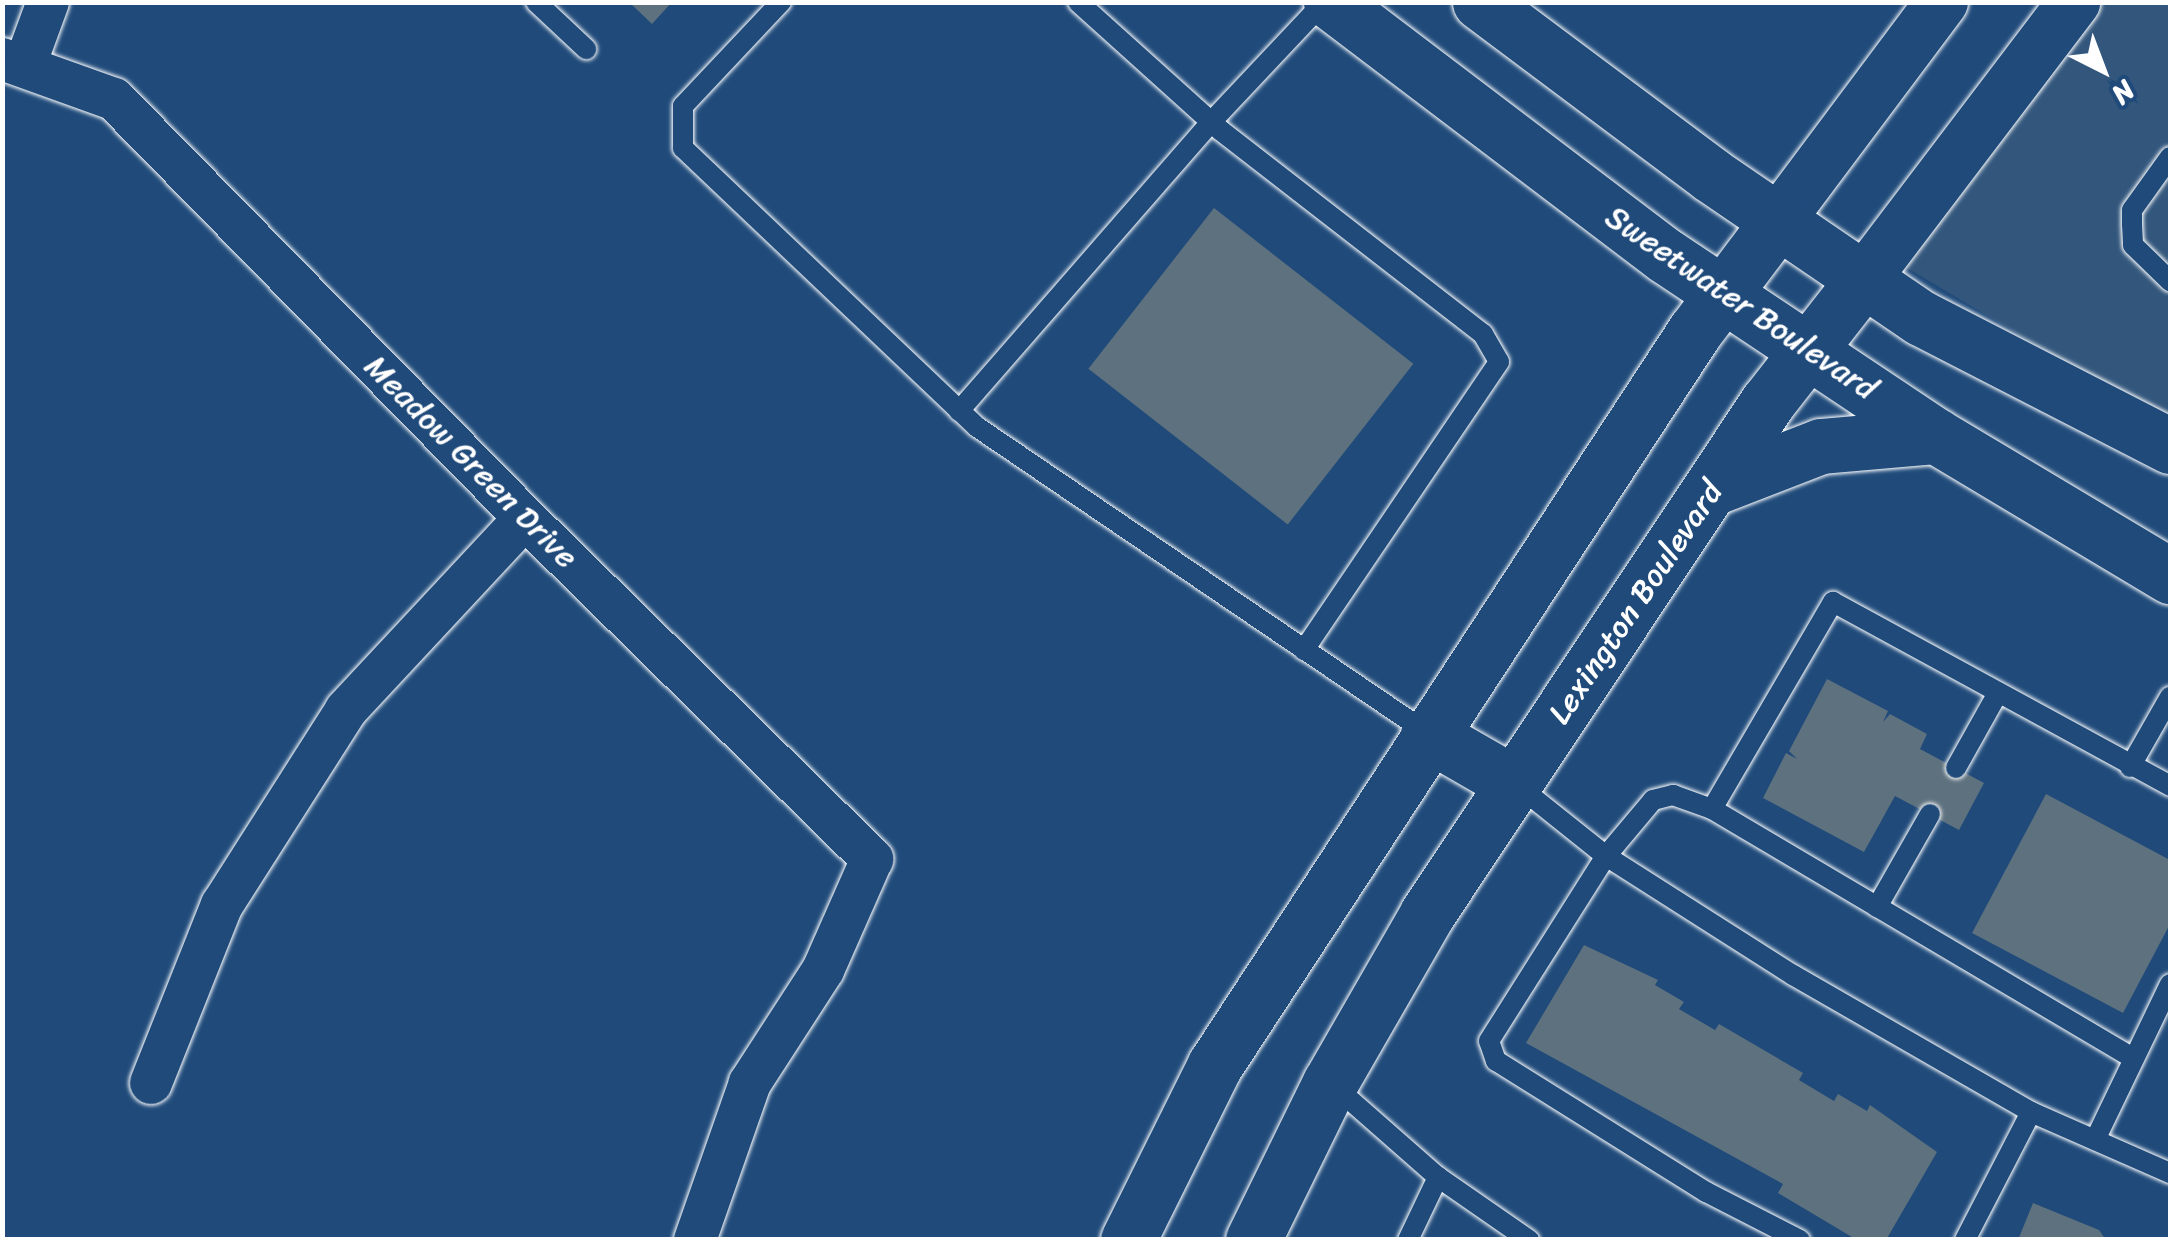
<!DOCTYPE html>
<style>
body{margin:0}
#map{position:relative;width:2173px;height:1242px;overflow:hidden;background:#1f4a7a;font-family:Sriracha,sans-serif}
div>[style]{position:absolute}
.built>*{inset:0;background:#32567c}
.building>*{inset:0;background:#5d717f;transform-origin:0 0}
.roads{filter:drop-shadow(0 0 2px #fff) drop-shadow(0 0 2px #fff)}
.service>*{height:20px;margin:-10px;padding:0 10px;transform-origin:10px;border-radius:10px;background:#1f4a7a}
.minor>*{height:42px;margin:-21px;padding:0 21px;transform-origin:21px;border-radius:21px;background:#1f4a7a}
.tertiary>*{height:52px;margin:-26px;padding:0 26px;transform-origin:26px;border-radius:26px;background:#1f4a7a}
.secondary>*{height:55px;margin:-27.5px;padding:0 27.5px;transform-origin:27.5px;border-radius:27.5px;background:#1f4a7a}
span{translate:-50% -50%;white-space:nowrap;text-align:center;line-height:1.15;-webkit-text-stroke:9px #1f4a7a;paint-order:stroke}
.street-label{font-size:32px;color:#fff}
.frame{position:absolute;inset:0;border:5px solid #fff;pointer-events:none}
.north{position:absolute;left:2053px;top:20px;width:100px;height:100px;-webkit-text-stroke:8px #1f4a7a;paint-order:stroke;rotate:138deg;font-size:28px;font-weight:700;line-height:40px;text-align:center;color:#fff}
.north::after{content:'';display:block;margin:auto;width:35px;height:45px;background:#fff;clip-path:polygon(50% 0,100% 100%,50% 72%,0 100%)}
</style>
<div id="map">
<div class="built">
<div style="clip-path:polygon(2102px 3px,2170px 3px,2170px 424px,1897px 262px)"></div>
</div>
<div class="building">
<div style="clip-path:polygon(629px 2px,672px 2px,652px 24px)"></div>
<div style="left:1214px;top:208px;width:253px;height:204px;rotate:38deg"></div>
<div style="clip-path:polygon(1827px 679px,1888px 711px,1883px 722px,1890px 714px,1927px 734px,1920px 749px,1984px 783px,1959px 830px,1895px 796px,1864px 852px,1763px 798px,1786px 753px,1797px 759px,1789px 751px)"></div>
<div style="clip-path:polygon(2046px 794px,2170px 860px,2170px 924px,2123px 1013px,1972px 933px)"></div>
<div style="clip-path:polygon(1584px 945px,1658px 980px,1655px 985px,1684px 1002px,1679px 1009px,1715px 1030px,1719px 1024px,1803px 1073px,1799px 1080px,1834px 1101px,1838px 1094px,1867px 1111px,1870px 1105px,1937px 1152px,1886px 1240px,1857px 1240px,1778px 1193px,1783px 1184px,1526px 1043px)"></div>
<div style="clip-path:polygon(2033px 1203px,2099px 1230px,2106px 1240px,2018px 1240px)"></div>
</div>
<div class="roads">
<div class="service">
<div style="left:536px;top:2px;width:69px;rotate:43.2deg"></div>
<div style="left:781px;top:2px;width:143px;rotate:133.3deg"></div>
<div style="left:683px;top:106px;width:42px;rotate:90deg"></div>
<div style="left:683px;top:148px;width:405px;rotate:43.5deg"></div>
<div style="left:977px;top:427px;width:543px;rotate:34.19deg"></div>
<div style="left:1078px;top:2px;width:191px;rotate:42deg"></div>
<div style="left:1220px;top:130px;width:333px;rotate:37.8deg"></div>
<div style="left:1483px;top:334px;width:32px;rotate:60deg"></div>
<div style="left:1499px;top:362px;width:348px;rotate:124.1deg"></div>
<div style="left:2170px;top:157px;width:65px;rotate:125.6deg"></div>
<div style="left:2132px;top:210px;width:14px;rotate:90deg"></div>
<div style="left:2132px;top:224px;width:21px;rotate:87deg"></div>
<div style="left:2133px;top:245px;width:52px;rotate:44.2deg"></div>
<div style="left:959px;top:411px;width:383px;rotate:-48.9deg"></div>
<div style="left:1211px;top:122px;width:165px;rotate:-46.7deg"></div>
<div style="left:2130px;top:767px;width:81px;rotate:-60.3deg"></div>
<div style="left:1956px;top:768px;width:86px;rotate:-60.8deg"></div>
<div style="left:1517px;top:785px;width:114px;rotate:38.6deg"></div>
<div style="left:1606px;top:856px;width:222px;rotate:32.5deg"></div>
<div style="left:1793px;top:975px;width:275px;rotate:29.9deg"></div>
<div style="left:2031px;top:1112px;width:152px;rotate:23.7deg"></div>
<div style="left:1712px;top:809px;width:240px;rotate:-59.7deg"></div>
<div style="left:1833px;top:602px;width:384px;rotate:28.6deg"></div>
<div style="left:1877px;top:907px;width:107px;rotate:-60.3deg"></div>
<div style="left:1332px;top:1084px;width:141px;rotate:41.3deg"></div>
<div style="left:1438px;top:1177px;width:111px;rotate:34.7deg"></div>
<div style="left:2095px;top:1140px;width:173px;rotate:-64.3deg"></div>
<div style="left:1408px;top:1240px;width:70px;rotate:-64.5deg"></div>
<div style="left:1800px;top:1240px;width:106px;rotate:-152.9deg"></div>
<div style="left:1706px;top:1192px;width:248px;rotate:-148deg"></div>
<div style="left:1496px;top:1061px;width:21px;rotate:-109deg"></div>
<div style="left:1489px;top:1041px;width:219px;rotate:-57.7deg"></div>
<div style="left:1606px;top:856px;width:73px;rotate:-50deg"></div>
<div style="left:1653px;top:800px;width:21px;rotate:-14deg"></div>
<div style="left:1673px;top:795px;width:41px;rotate:19.7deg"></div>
<div style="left:1712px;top:809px;width:490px;rotate:30.6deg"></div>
<div style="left:1965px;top:1240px;width:144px;rotate:-62.7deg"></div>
</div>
<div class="minor">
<div style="left:2px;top:59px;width:119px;rotate:19.7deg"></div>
<div style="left:114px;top:99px;width:587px;rotate:45.55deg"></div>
<div style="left:525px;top:518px;width:487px;rotate:44.5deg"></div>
<div style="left:872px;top:859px;width:121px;rotate:113.8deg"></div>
<div style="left:823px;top:970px;width:135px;rotate:122.9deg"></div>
<div style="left:750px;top:1083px;width:166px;rotate:109.3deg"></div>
<div style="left:26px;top:62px;width:64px;rotate:-69.9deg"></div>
<div style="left:151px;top:1083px;width:192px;rotate:-68.3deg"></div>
<div style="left:222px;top:905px;width:231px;rotate:-57.5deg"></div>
<div style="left:346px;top:710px;width:262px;rotate:-47deg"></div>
</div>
<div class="tertiary">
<div style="left:1778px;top:221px;width:274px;rotate:-53.2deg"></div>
<div style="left:1864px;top:279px;width:348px;rotate:-52.8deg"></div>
</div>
<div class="secondary">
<div style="left:1331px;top:2px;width:420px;rotate:37.2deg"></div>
<div style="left:1666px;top:256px;width:324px;rotate:33.7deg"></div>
<div style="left:1936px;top:436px;width:273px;rotate:30.9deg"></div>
<div style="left:1480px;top:2px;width:289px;rotate:36.8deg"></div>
<div style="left:1711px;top:175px;width:254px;rotate:34.3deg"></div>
<div style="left:1921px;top:318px;width:280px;rotate:27.2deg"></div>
<div style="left:1712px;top:488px;width:117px;rotate:-21.1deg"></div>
<div style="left:1821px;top:446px;width:115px;rotate:-5deg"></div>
<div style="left:1428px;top:734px;width:100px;rotate:29.9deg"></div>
<div style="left:1128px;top:1240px;width:195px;rotate:-63.6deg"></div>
<div style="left:1215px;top:1065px;width:877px;rotate:-56.82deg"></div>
<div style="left:1695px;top:331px;width:138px;rotate:-53deg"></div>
<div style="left:1253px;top:1240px;width:175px;rotate:-63.9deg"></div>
<div style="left:1330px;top:1083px;width:195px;rotate:-60.1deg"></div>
<div style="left:1427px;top:914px;width:614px;rotate:-56.36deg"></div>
<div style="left:1767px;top:403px;width:157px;rotate:-52deg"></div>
</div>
</div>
<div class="street-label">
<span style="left:1741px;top:303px;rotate:34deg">Sweetwater Boulevard</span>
<span style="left:471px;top:462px;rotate:45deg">Meadow Green Drive</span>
<span style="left:1636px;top:603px;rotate:-56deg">Lexington Boulevard</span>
</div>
<div class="frame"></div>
<div class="north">N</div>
</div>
